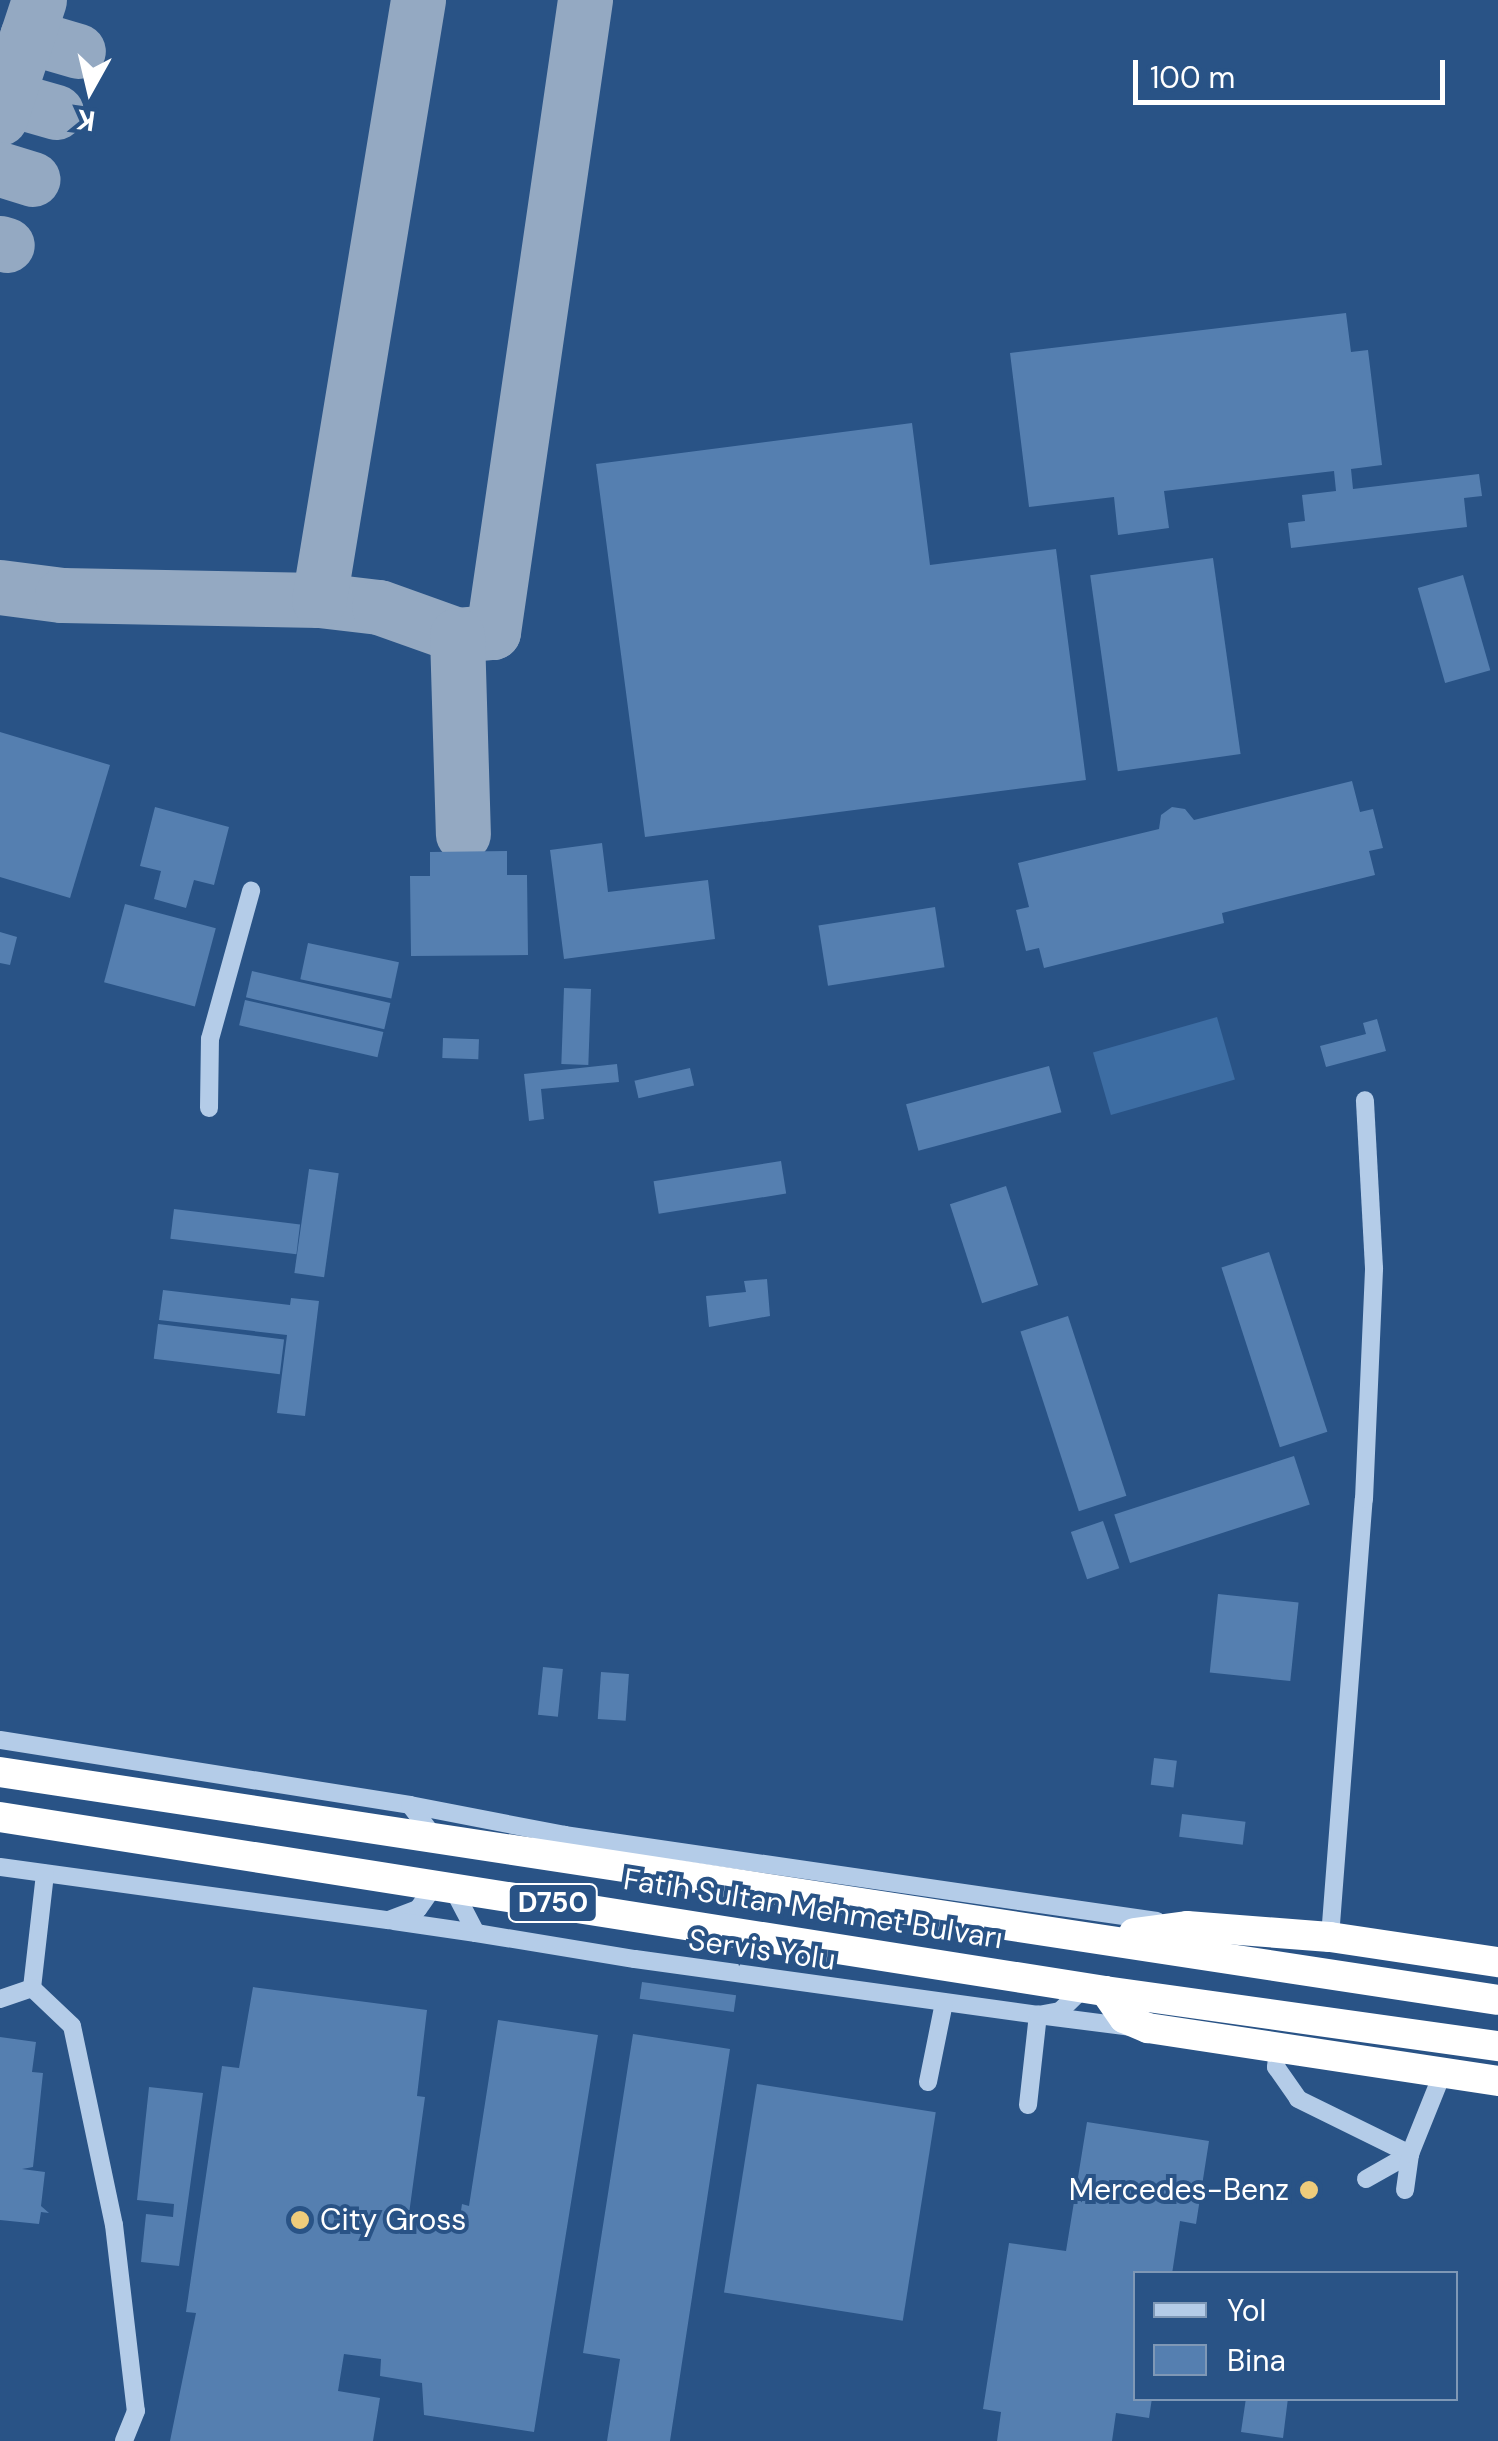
<!DOCTYPE html>
<meta charset="utf-8">
<style>
body{margin:0}
#map{position:relative;width:1498px;height:2441px;overflow:hidden;background:#295386;font-family:"DM Sans",sans-serif}
div>[style]{position:absolute}
.green>*{inset:0;background:#3d6da3;transform-origin:0 0}
.taxiway>*{height:55px;margin:-27.5px;padding:0 27.5px;transform-origin:27.5px;border-radius:27.5px;background:#94a9c2}
.building>*{inset:0;background:#557fb0;transform-origin:0 0}
.minor>*{height:18px;margin:-9px;padding:0 9px;transform-origin:9px;border-radius:9px;background:#b4cce8}
.highway>*{height:30px;margin:-15px;padding:0 15px;transform-origin:15px;border-radius:15px;background:#fff}
.dots>*{width:28px;height:28px;translate:-50% -50%;box-sizing:border-box;border:5px solid #295386;border-radius:50%}
span{translate:-50% -50%;white-space:nowrap;text-align:center;line-height:1.15;-webkit-text-stroke:8px #295386;paint-order:stroke}
.shield-label span{padding:2px 8px;background:#295386;border:2px solid;border-radius:8px;-webkit-text-stroke-width:0}
.shield-label{font-size:28px;color:#fff;font-weight:700}
.street-label{font-size:30px;color:#fff}
.poi-label{font-size:30px;color:#fff}
.right{translate:-100% -50%;text-align:right}
.left{translate:0 -50%;text-align:left}
.legend{position:absolute;left:1133px;top:2271px;width:325px;height:130px;box-sizing:border-box;background:#295386;border:2px solid #7f98b6;margin:0;padding:12px 18px;list-style:none;font-size:30px;color:#fff}
.legend li{display:flex;align-items:center;gap:20px;height:50px}
.legend b{width:50px;border:2px solid #7f98b6}
.north{position:absolute;left:40px;top:40px;width:100px;height:100px;-webkit-text-stroke:8px #295386;paint-order:stroke;rotate:188deg;font-size:28px;font-weight:700;line-height:40px;text-align:center;color:#fff}
.north::after{content:'';display:block;margin:auto;width:35px;height:45px;background:#fff;clip-path:polygon(50% 0,100% 100%,50% 72%,0 100%)}
.scale{position:absolute;left:1133px;top:60px;width:312px;height:45px;box-sizing:border-box;border:5px solid #fff;border-top:0;padding-left:12px;font-size:30px;line-height:35px;white-space:nowrap;color:#fff;-webkit-text-stroke:8px #295386;paint-order:stroke}
</style>
<div id="map">
<div class="green">
<div style="left:1217px;top:1017px;width:65px;height:129px;rotate:74deg"></div>
</div>
<div class="taxiway">
<div style="left:27px;top:36px;width:53px;rotate:16.4deg"></div>
<div style="left:7px;top:98px;width:51px;rotate:15.9deg"></div>
<div style="left:0;top:118px;width:124px;rotate:-71.7deg"></div>
<div style="left:0;top:169px;width:34px;rotate:17deg"></div>
<div style="left:0;top:243px;width:7px;rotate:16deg"></div>
<div style="left:0;top:587px;width:63px;rotate:7.4deg"></div>
<div style="left:62px;top:595px;width:257px;rotate:1.1deg"></div>
<div style="left:319px;top:600px;width:60px;rotate:6.7deg"></div>
<div style="left:379px;top:607px;width:83px;rotate:19.7deg"></div>
<div style="left:457px;top:635px;width:36px;rotate:-5deg"></div>
<div style="left:493px;top:632px;width:639px;rotate:-81.72deg"></div>
<div style="left:319px;top:600px;width:608px;rotate:-80.63deg"></div>
<div style="left:457px;top:635px;width:199px;rotate:88.3deg"></div>
</div>
<div class="building">
<div style="clip-path:polygon(1346px 313px,1351px 352px,1368px 350px,1382px 465px,1351px 469px,1353px 489px,1479px 474px,1482px 496px,1464px 498px,1467px 527px,1291px 548px,1288px 523px,1305px 521px,1302px 495px,1336px 491px,1334px 471px,1164px 491px,1169px 528px,1118px 535px,1114px 497px,1029px 507px,1010px 353px)"></div>
<div style="clip-path:polygon(912px 423px,930px 565px,1056px 549px,1086px 780px,645px 837px,596px 464px)"></div>
<div style="left:1213px;top:558px;width:198px;height:124px;rotate:82deg"></div>
<div style="left:1463px;top:575px;width:99px;height:47px;rotate:74deg"></div>
<div style="clip-path:polygon(0 732px,110px 765px,70px 898px,0 877px)"></div>
<div style="clip-path:polygon(1352px 781px,1360px 812px,1373px 809px,1383px 848px,1369px 851px,1375px 875px,1222px 913px,1224px 923px,1044px 968px,1039px 948px,1026px 951px,1016px 910px,1029px 907px,1018px 863px,1159px 829px,1161px 815px,1172px 807px,1185px 809px,1194px 820px)"></div>
<div style="clip-path:polygon(155px 807px,229px 827px,214px 885px,194px 880px,186px 908px,154px 899px,161px 871px,140px 866px)"></div>
<div style="clip-path:polygon(602px 843px,608px 892px,708px 880px,715px 939px,564px 959px,550px 850px)"></div>
<div style="clip-path:polygon(507px 851px,507px 875px,527px 875px,528px 955px,411px 956px,410px 876px,430px 876px,430px 852px)"></div>
<div style="left:125px;top:904px;width:94px;height:81px;rotate:15deg"></div>
<div style="left:935px;top:907px;width:61px;height:118px;rotate:81deg"></div>
<div style="clip-path:polygon(0 932px,17px 937px,10px 965px,0 963px)"></div>
<div style="left:308px;top:943px;width:93px;height:37px;rotate:12deg"></div>
<div style="left:252px;top:971px;width:142px;height:27px;rotate:13deg"></div>
<div style="left:564px;top:988px;width:27px;height:76px;rotate:2deg"></div>
<div style="left:245px;top:1000px;width:142px;height:26px;rotate:13deg"></div>
<div style="clip-path:polygon(1377px 1019px,1386px 1051px,1326px 1067px,1320px 1046px,1366px 1034px,1363px 1023px)"></div>
<div style="left:443px;top:1038px;width:36px;height:20px;rotate:2deg"></div>
<div style="clip-path:polygon(617px 1064px,619px 1082px,541px 1089px,544px 1119px,529px 1121px,524px 1074px)"></div>
<div style="left:1049px;top:1066px;width:48px;height:148px;rotate:75deg"></div>
<div style="left:690px;top:1068px;width:18px;height:57px;rotate:77deg"></div>
<div style="left:781px;top:1161px;width:33px;height:129px;rotate:81deg"></div>
<div style="left:309px;top:1169px;width:30px;height:105px;rotate:8deg"></div>
<div style="left:1006px;top:1186px;width:104px;height:59px;rotate:72deg"></div>
<div style="left:174px;top:1209px;width:127px;height:30px;rotate:7deg"></div>
<div style="left:1269px;top:1252px;width:189px;height:50px;rotate:72deg"></div>
<div style="clip-path:polygon(767px 1279px,770px 1316px,709px 1327px,706px 1296px,746px 1292px,744px 1281px)"></div>
<div style="clip-path:polygon(163px 1290px,290px 1305px,291px 1298px,319px 1301px,305px 1416px,277px 1413px,287px 1335px,159px 1320px)"></div>
<div style="left:1068px;top:1316px;width:189px;height:50px;rotate:72deg"></div>
<div style="left:158px;top:1324px;width:127px;height:35px;rotate:7deg"></div>
<div style="left:1294px;top:1456px;width:51px;height:189px;rotate:72deg"></div>
<div style="left:1103px;top:1521px;width:50px;height:34px;rotate:71deg"></div>
<div style="left:1218px;top:1594px;width:81px;height:79px;rotate:6deg"></div>
<div style="left:543px;top:1667px;width:20px;height:48px;rotate:6deg"></div>
<div style="left:601px;top:1672px;width:28px;height:47px;rotate:4deg"></div>
<div style="left:1154px;top:1758px;width:23px;height:27px;rotate:7deg"></div>
<div style="left:1182px;top:1814px;width:64px;height:23px;rotate:7deg"></div>
<div style="left:642px;top:1982px;width:95px;height:17px;rotate:8deg"></div>
<div style="clip-path:polygon(253px 1987px,427px 2010px,417px 2096px,425px 2097px,408px 2221px,458px 2230px,462px 2204px,469px 2206px,498px 2020px,598px 2035px,534px 2432px,424px 2415px,422px 2383px,380px 2376px,381px 2359px,344px 2354px,338px 2391px,380px 2398px,373px 2441px,170px 2441px,196px 2313px,186px 2312px,222px 2066px,239px 2068px)"></div>
<div style="clip-path:polygon(633px 2034px,730px 2049px,670px 2441px,607px 2441px,620px 2359px,583px 2353px)"></div>
<div style="clip-path:polygon(0 2037px,36px 2042px,32px 2072px,43px 2073px,33px 2167px,22px 2169px,45px 2172px,41px 2206px,49px 2213px,41px 2212px,39px 2224px,0 2220px)"></div>
<div style="left:757px;top:2084px;width:181px;height:211px;rotate:9deg"></div>
<div style="clip-path:polygon(149px 2087px,203px 2093px,179px 2266px,141px 2262px,146px 2214px,173px 2217px,174px 2204px,137px 2200px)"></div>
<div style="clip-path:polygon(1087px 2122px,1209px 2141px,1196px 2224px,1180px 2221px,1172px 2274px,1136px 2274px,1136px 2398px,1152px 2398px,1149px 2418px,1116px 2413px,1112px 2441px,997px 2441px,1001px 2412px,983px 2409px,1009px 2243px,1066px 2251px)"></div>
<div style="clip-path:polygon(1246px 2398px,1288px 2398px,1283px 2438px,1241px 2432px)"></div>
</div>
<div class="minor">
<div style="left:209px;top:1108px;width:69px;rotate:-89.2deg"></div>
<div style="left:210px;top:1039px;width:154px;rotate:-74.5deg"></div>
<div style="left:0;top:1740px;width:415px;rotate:9deg"></div>
<div style="left:410px;top:1805px;width:40px;rotate:53deg"></div>
<div style="left:410px;top:1805px;width:157px;rotate:11deg"></div>
<div style="left:532px;top:1848px;width:35px;rotate:-22deg"></div>
<div style="left:564px;top:1835px;width:599px;rotate:8.25deg"></div>
<div style="left:0;top:1867px;width:393px;rotate:7.8deg"></div>
<div style="left:389px;top:1920px;width:31px;rotate:-21deg"></div>
<div style="left:418px;top:1909px;width:29px;rotate:-55deg"></div>
<div style="left:452px;top:1887px;width:52px;rotate:62.4deg"></div>
<div style="left:476px;top:1933px;width:161px;rotate:9.3deg"></div>
<div style="left:635px;top:1959px;width:407px;rotate:7.9deg"></div>
<div style="left:1038px;top:2015px;width:22px;rotate:-10deg"></div>
<div style="left:1060px;top:2011px;width:33px;rotate:-44deg"></div>
<div style="left:394px;top:1921px;width:83px;rotate:8.3deg"></div>
<div style="left:1330px;top:1937px;width:439px;rotate:-85.6deg"></div>
<div style="left:1364px;top:1499px;width:231px;rotate:-87.5deg"></div>
<div style="left:1374px;top:1268px;width:168px;rotate:-93.1deg"></div>
<div style="left:32px;top:1988px;width:55px;rotate:43.5deg"></div>
<div style="left:72px;top:2026px;width:203px;rotate:78.1deg"></div>
<div style="left:114px;top:2225px;width:187px;rotate:83.3deg"></div>
<div style="left:136px;top:2411px;width:32px;rotate:112deg"></div>
<div style="left:32px;top:1988px;width:115px;rotate:-83.5deg"></div>
<div style="left:0;top:1999px;width:34px;rotate:-19deg"></div>
<div style="left:1278px;top:2048px;width:19px;rotate:96deg"></div>
<div style="left:1276px;top:2067px;width:39px;rotate:55deg"></div>
<div style="left:1298px;top:2099px;width:125px;rotate:26.2deg"></div>
<div style="left:928px;top:2082px;width:81px;rotate:-78.6deg"></div>
<div style="left:1028px;top:2105px;width:91px;rotate:-83.7deg"></div>
<div style="left:1038px;top:2015px;width:95px;rotate:7.3deg"></div>
<div style="left:1366px;top:2179px;width:51px;rotate:-29.6deg"></div>
<div style="left:1405px;top:2190px;width:36px;rotate:-82deg"></div>
<div style="left:1410px;top:2154px;width:88px;rotate:-68.1deg"></div>
</div>
<div class="highway">
<div style="left:0;top:1772px;width:1515px;rotate:8.65deg"></div>
<div style="left:0;top:1817px;width:1119px;rotate:8.95deg"></div>
<div style="left:1105px;top:1991px;width:397px;rotate:8deg"></div>
<div style="left:1134px;top:1933px;width:53px;rotate:-7.5deg"></div>
<div style="left:1187px;top:1926px;width:143px;rotate:4.4deg"></div>
<div style="left:1330px;top:1937px;width:170px;rotate:8.5deg"></div>
<div style="left:1105px;top:1991px;width:33px;rotate:55deg"></div>
<div style="left:1124px;top:2018px;width:26px;rotate:23deg"></div>
<div style="left:1148px;top:2028px;width:354px;rotate:8.6deg"></div>
</div>
<div class="dots">
<div style="left:1309px;top:2190px;background:#efcc7b"></div>
<div style="left:300px;top:2220px;background:#efcc7b"></div>
</div>
<div class="shield-label">
<span style="left:553px;top:1903px">D750</span>
</div>
<div class="street-label">
<span style="left:813px;top:1909px;rotate:9deg">Fatih Sultan Mehmet Bulvarı</span>
<span style="left:762px;top:1950px;rotate:8deg">Servis Yolu</span>
</div>
<div class="poi-label">
<span class="right" style="left:1289px;top:2190px">Mercedes-Benz</span>
<span class="left" style="left:320px;top:2220px">City Gross</span>
</div>
<ul class="legend">
<li><b style="height:12px;background:#b4cce8"></b>Yol</li>
<li><b style="height:28px;background:#557fb0"></b>Bina</li>
</ul>
<div class="north">K</div>
<div class="scale">100 m</div>
</div>
